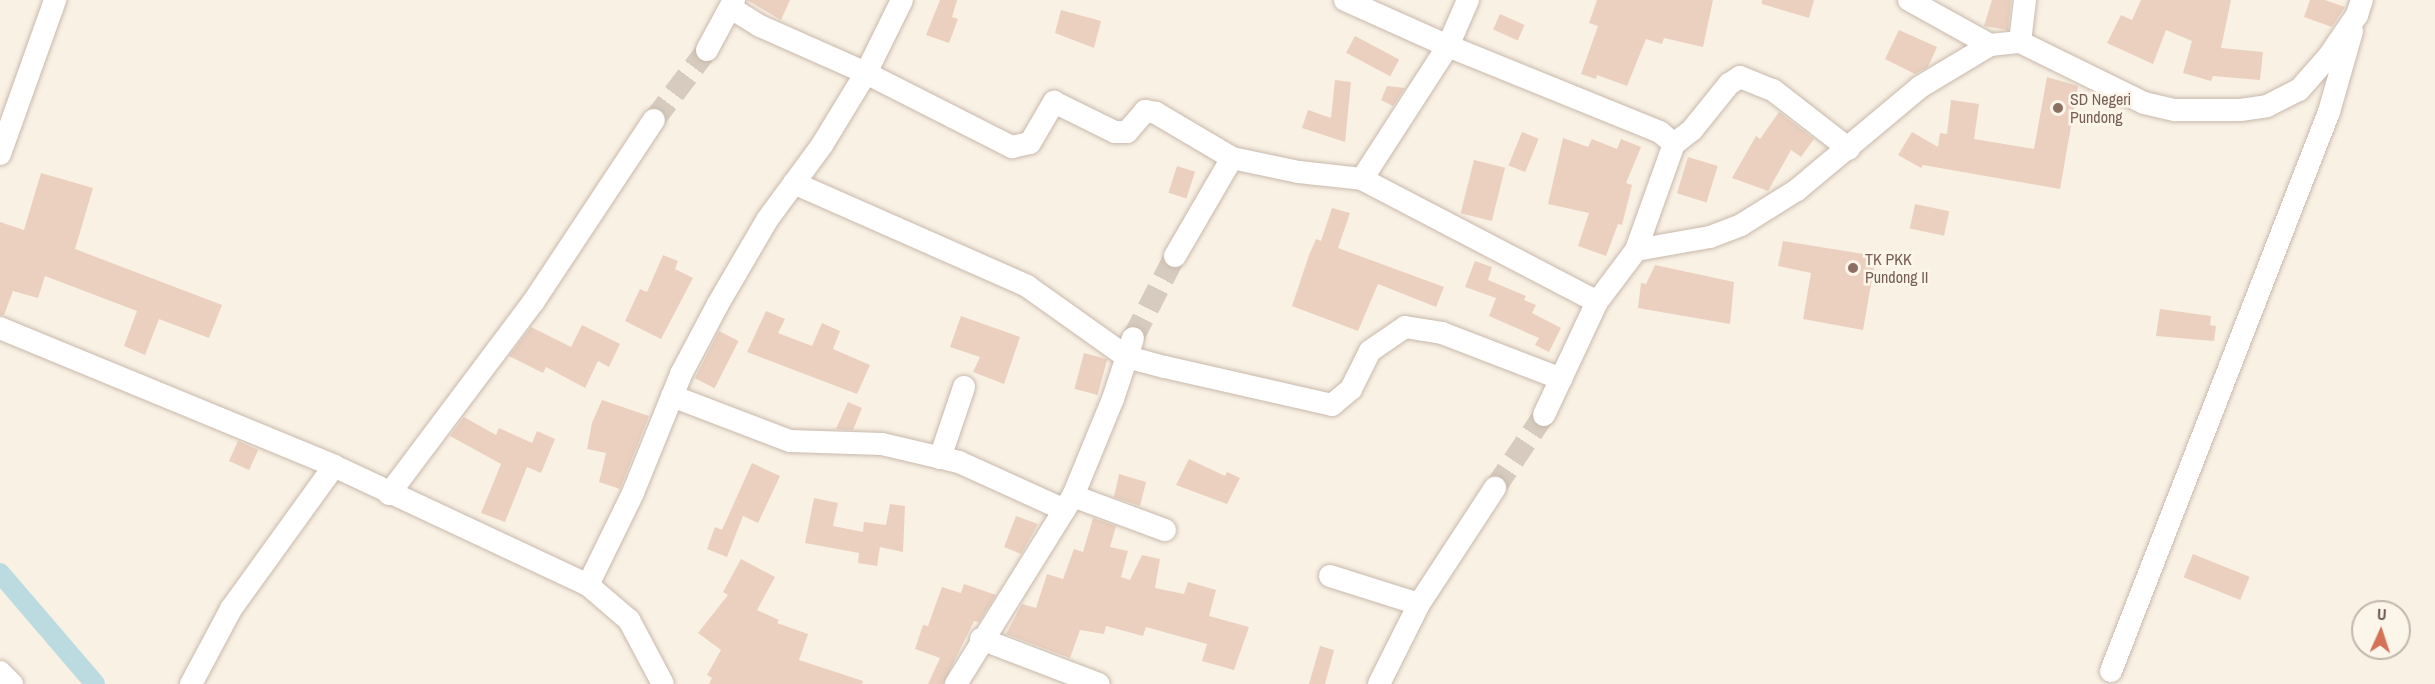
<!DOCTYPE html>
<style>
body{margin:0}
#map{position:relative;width:2435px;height:684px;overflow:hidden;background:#f9f1e4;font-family:"Archivo Narrow",sans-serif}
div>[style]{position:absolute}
.canal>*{height:20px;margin:-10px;padding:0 10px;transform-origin:10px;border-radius:10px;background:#bcdbe0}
.building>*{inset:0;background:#ebd0bf;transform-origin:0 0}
.minor-tunnel>*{height:22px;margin-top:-11px;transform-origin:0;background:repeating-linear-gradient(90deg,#d6cbbe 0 22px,transparent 0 33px)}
.roads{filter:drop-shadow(0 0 2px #c8b9ac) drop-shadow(0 0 2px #c8b9ac)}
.minor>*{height:22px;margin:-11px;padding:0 11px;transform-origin:11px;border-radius:11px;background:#fff}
.dots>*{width:16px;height:16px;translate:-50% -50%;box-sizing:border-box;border:3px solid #fcf5ea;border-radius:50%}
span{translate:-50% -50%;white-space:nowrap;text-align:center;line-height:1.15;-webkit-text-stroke:5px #fcf5ea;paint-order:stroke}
.education-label{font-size:16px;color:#785e54}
.left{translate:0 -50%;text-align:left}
.north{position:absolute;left:2351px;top:600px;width:60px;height:60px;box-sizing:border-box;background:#fcf5ea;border:2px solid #c3b6ab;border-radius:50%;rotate:3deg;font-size:16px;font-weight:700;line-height:24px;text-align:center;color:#6e584d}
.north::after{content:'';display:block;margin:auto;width:21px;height:27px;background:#d47258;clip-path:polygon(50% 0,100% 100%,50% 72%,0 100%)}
</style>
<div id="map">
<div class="canal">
<div style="left:0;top:573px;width:146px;rotate:49.4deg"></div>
</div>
<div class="building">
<div style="clip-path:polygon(747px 0,790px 0,781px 20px)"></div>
<div style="clip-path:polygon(940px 0,957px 0,952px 17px,958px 19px,949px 43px,926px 35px)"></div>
<div style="clip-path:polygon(1597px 0,1713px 0,1703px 47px,1664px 38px,1662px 44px,1646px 39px,1627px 86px,1597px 75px,1596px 79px,1581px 74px,1598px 26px,1589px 23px)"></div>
<div style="clip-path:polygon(1762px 0,1814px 0,1809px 18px,1762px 4px)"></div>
<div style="clip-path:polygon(1992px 0,2011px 0,2008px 30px,1984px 26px)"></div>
<div style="clip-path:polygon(2141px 0,2231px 0,2221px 48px,2263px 52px,2260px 80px,2213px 76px,2211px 81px,2183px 73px,2192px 41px,2166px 30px,2153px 64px,2107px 43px,2121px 15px,2132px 20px)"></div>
<div style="clip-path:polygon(2310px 0,2325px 0,2345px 7px,2332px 27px,2304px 17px)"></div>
<div style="clip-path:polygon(1061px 10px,1101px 21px,1094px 48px,1055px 33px)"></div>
<div style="left:1500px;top:14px;width:27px;height:17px;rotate:24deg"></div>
<div style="clip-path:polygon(1899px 30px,1937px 47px,1928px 67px,1915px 74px,1885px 59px)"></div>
<div style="left:1355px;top:36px;width:50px;height:19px;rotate:28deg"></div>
<div style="clip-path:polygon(2047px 77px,2078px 86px,2060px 189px,1923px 165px,1921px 168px,1898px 155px,1912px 132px,1938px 147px,1940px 133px,1947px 134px,1951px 100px,1979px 104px,1974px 139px,2034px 149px)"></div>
<div style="clip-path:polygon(1335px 80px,1351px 82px,1345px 142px,1302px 128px,1308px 110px,1331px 118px)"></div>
<div style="clip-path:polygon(1387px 86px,1405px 88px,1393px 106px,1381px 100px)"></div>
<div style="clip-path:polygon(1779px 112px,1814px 139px,1801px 157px,1791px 150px,1768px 191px,1732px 178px,1756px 136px,1760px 139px)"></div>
<div style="left:1522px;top:132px;width:18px;height:36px;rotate:22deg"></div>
<div style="clip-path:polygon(1563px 138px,1588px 147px,1592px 139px,1617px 149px,1621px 139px,1641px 147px,1626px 183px,1632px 185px,1622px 225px,1618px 224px,1606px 256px,1578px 246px,1589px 213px,1548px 204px)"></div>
<div style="left:1688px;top:157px;width:31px;height:38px;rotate:17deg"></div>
<div style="left:1474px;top:160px;width:32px;height:55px;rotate:14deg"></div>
<div style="left:1177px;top:166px;width:19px;height:28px;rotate:18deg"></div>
<div style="clip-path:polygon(41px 173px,93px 188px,75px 249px,222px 305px,209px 338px,159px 319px,145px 355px,124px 346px,137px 311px,45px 276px,38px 298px,13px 291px,4px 315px,0 315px,0 222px,24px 230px)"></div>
<div style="left:1915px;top:204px;width:35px;height:25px;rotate:12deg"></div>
<div style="clip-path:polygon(1332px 208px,1350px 213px,1338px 248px,1444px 287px,1436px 307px,1378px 284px,1358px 331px,1292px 306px,1309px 255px,1316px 239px,1321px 241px)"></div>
<div style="clip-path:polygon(1783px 241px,1876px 256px,1863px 330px,1803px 319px,1811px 273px,1778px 266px)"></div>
<div style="clip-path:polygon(663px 255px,678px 261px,675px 269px,693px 278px,661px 339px,625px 321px,640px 289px,647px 292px)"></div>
<div style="clip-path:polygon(1475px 261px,1492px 267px,1488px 280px,1526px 296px,1524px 300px,1536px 305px,1532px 313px,1561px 328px,1549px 352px,1535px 345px,1539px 338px,1489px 316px,1496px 298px,1465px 287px)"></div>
<div style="clip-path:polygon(1655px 265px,1734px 282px,1730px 324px,1638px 308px,1641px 283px,1646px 284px)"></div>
<div style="clip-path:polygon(2160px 309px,2211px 316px,2210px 325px,2216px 326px,2214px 341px,2156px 336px)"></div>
<div style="clip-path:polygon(766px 311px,785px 319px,778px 333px,812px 346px,822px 323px,840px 331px,833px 349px,870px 365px,857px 394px,747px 352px)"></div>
<div style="clip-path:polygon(961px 316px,1020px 337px,1004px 384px,973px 372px,980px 357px,950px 347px)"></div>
<div style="clip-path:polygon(582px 325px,620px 344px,609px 367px,598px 361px,585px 388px,546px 367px,543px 373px,509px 356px,531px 327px,571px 347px)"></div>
<div style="left:719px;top:331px;width:22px;height:53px;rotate:27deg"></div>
<div style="left:1084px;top:353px;width:24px;height:37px;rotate:15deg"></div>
<div style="clip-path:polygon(602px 400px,649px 416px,620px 489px,599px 482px,606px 453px,587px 449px,592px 423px)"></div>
<div style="clip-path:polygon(848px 402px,862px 408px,853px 430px,836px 429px)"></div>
<div style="clip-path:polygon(464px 417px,496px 435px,499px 428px,532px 443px,537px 431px,555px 439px,541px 473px,527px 467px,505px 522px,481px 513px,501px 464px,450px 436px)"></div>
<div style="left:238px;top:441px;width:22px;height:22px;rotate:24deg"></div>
<div style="clip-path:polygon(1189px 459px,1225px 476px,1227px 472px,1240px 478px,1227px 504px,1176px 485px)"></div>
<div style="clip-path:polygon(752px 463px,780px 476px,758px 523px,743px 516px,727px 557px,707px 549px,715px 527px,722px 530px)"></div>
<div style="clip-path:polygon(1119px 474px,1146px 482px,1140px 506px,1114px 497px)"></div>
<div style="clip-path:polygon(814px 498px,838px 503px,833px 526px,863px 532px,864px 522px,886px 525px,890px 504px,905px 506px,903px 552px,880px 547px,877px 566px,858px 563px,859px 553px,805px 543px)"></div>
<div style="clip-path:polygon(1016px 516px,1038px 524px,1021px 554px,1004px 547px)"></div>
<div style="clip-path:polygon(1093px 518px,1116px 526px,1110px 547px,1128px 551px,1121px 577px,1130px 580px,1142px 555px,1160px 559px,1155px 588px,1184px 594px,1188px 582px,1216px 590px,1209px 616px,1249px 627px,1234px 670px,1202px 661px,1207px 644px,1146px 627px,1143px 636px,1106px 626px,1104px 634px,1080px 630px,1070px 658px,1006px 634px,1022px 604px,1036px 608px,1047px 574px,1063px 579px,1074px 549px,1083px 552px)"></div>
<div style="left:2193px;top:554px;width:61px;height:25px;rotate:22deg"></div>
<div style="clip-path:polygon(741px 559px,775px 577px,757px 610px,779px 620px,777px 623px,808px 634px,799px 660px,863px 681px,862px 684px,709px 684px,712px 678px,707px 675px,721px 650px,698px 633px,728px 595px,723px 592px)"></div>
<div style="clip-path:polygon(964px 584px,996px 595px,979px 622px,974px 621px,943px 684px,928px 684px,940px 658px,915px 649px,923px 625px,928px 626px,942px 587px,961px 593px)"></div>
<div style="clip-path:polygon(1320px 646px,1334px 650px,1325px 684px,1309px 684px)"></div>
</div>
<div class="minor-tunnel">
<div style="left:654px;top:120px;width:88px;rotate:-52.9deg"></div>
<div style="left:1133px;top:338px;width:92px;rotate:-62.9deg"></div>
<div style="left:1495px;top:488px;width:88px;rotate:-56.1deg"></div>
</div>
<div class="roads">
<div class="minor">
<div style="left:1345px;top:0;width:113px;rotate:24.1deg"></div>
<div style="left:1448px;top:46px;width:229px;rotate:22.1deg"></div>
<div style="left:1660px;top:132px;width:18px;rotate:41deg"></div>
<div style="left:1909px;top:0;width:93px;rotate:29.1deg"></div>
<div style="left:731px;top:8px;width:34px;rotate:32deg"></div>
<div style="left:760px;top:26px;width:116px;rotate:23.9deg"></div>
<div style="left:866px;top:73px;width:81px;rotate:-63.7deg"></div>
<div style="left:2020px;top:42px;width:42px;rotate:-83.2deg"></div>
<div style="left:707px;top:50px;width:57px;rotate:-61.6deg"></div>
<div style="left:0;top:154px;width:164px;rotate:-70.3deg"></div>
<div style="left:1362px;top:179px;width:158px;rotate:-57.1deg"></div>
<div style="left:1448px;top:46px;width:50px;rotate:-66.5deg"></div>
<div style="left:794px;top:183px;width:255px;rotate:23.8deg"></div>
<div style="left:1027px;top:286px;width:123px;rotate:35.4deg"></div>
<div style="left:1127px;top:357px;width:39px;rotate:15deg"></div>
<div style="left:1165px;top:367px;width:171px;rotate:12.8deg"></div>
<div style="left:1332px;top:405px;width:25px;rotate:-40deg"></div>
<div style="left:1351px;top:389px;width:42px;rotate:-63.4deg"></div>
<div style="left:1370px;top:351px;width:42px;rotate:-34.4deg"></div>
<div style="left:1405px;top:327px;width:37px;rotate:9deg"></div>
<div style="left:1442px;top:333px;width:128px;rotate:21.1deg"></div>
<div style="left:1636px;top:250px;width:113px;rotate:-70.3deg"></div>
<div style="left:1674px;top:144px;width:23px;rotate:-38deg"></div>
<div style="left:1692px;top:130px;width:59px;rotate:-51.2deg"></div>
<div style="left:1729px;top:84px;width:13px;rotate:-32deg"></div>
<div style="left:1740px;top:77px;width:35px;rotate:22deg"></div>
<div style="left:1773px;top:90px;width:96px;rotate:37.8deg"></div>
<div style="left:1175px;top:256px;width:113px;rotate:-59.8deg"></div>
<div style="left:0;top:328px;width:361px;rotate:22.4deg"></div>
<div style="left:334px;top:466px;width:280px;rotate:25.1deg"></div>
<div style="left:588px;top:585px;width:54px;rotate:40.5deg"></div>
<div style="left:629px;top:620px;width:72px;rotate:62deg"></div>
<div style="left:672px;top:396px;width:126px;rotate:20.9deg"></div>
<div style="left:790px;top:441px;width:92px;rotate:1.9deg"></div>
<div style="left:882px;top:444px;width:79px;rotate:13.2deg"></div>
<div style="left:959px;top:462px;width:116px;rotate:24.4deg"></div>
<div style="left:1544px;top:415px;width:125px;rotate:-64.9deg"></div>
<div style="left:1597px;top:302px;width:65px;rotate:-53.1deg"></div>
<div style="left:1636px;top:250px;width:75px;rotate:-10deg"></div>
<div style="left:1710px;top:237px;width:33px;rotate:-21deg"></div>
<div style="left:1741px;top:225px;width:66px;rotate:-32deg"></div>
<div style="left:1797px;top:190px;width:160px;rotate:-39.9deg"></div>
<div style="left:1920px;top:87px;width:82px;rotate:-31deg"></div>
<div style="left:1990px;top:45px;width:30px;rotate:-6deg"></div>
<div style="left:2020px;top:42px;width:138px;rotate:26.2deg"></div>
<div style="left:2144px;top:103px;width:32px;rotate:13deg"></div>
<div style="left:2175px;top:110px;width:65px"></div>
<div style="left:2240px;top:110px;width:27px;rotate:-8deg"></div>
<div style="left:2267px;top:106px;width:36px;rotate:-27deg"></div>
<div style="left:2299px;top:90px;width:45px;rotate:-48.6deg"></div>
<div style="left:2329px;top:56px;width:50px;rotate:-55.7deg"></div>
<div style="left:2357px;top:15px;width:16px;rotate:-72deg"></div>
<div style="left:940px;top:458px;width:75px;rotate:-71.3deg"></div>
<div style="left:389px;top:494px;width:241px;rotate:-53.1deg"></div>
<div style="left:534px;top:301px;width:217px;rotate:-56.5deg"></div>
<div style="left:1073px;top:496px;width:98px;rotate:20.3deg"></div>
<div style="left:1330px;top:576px;width:93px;rotate:17.5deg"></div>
<div style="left:588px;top:585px;width:102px;rotate:-63.9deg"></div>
<div style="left:633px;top:493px;width:128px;rotate:-68deg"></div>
<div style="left:681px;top:374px;width:79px;rotate:-62.1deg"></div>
<div style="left:718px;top:304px;width:97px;rotate:-59.7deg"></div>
<div style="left:767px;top:220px;width:93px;rotate:-53.7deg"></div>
<div style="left:822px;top:145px;width:84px;rotate:-58.6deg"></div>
<div style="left:866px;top:73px;width:164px;rotate:26.9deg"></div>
<div style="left:1012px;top:147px;width:18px;rotate:-13deg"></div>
<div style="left:1030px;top:143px;width:48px;rotate:-59.7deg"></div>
<div style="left:1054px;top:102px;width:68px;rotate:26.2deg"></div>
<div style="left:1115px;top:132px;width:12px"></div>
<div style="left:1127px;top:132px;width:28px;rotate:-49deg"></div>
<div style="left:1145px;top:111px;width:11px;rotate:10deg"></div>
<div style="left:1156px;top:113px;width:88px;rotate:30.6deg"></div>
<div style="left:1232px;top:158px;width:68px;rotate:11.8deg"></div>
<div style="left:1299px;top:172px;width:63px;rotate:6.3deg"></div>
<div style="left:1362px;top:179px;width:265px;rotate:27.6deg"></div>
<div style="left:981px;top:639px;width:126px;rotate:20.9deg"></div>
<div style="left:2111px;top:671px;width:600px;rotate:-68.7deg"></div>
<div style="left:2329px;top:112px;width:84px;rotate:-74.1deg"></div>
<div style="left:0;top:672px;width:17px;rotate:45deg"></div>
<div style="left:191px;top:684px;width:85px;rotate:-61.9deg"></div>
<div style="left:231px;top:609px;width:176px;rotate:-54.2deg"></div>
<div style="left:956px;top:684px;width:221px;rotate:-58.1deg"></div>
<div style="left:1073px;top:496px;width:105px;rotate:-67.6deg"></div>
<div style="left:1113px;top:399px;width:64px;rotate:-71.8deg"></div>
<div style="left:1379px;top:684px;width:89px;rotate:-63.4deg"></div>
<div style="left:1419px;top:604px;width:139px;rotate:-56.8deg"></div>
</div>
</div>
<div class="dots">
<div style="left:2058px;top:108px;background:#8d6e63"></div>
<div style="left:1853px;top:268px;background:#8d6e63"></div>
</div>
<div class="education-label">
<span class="left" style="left:2070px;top:108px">SD Negeri<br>Pundong</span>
<span class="left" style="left:1865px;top:268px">TK PKK<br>Pundong II</span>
</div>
<div class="north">U</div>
</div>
